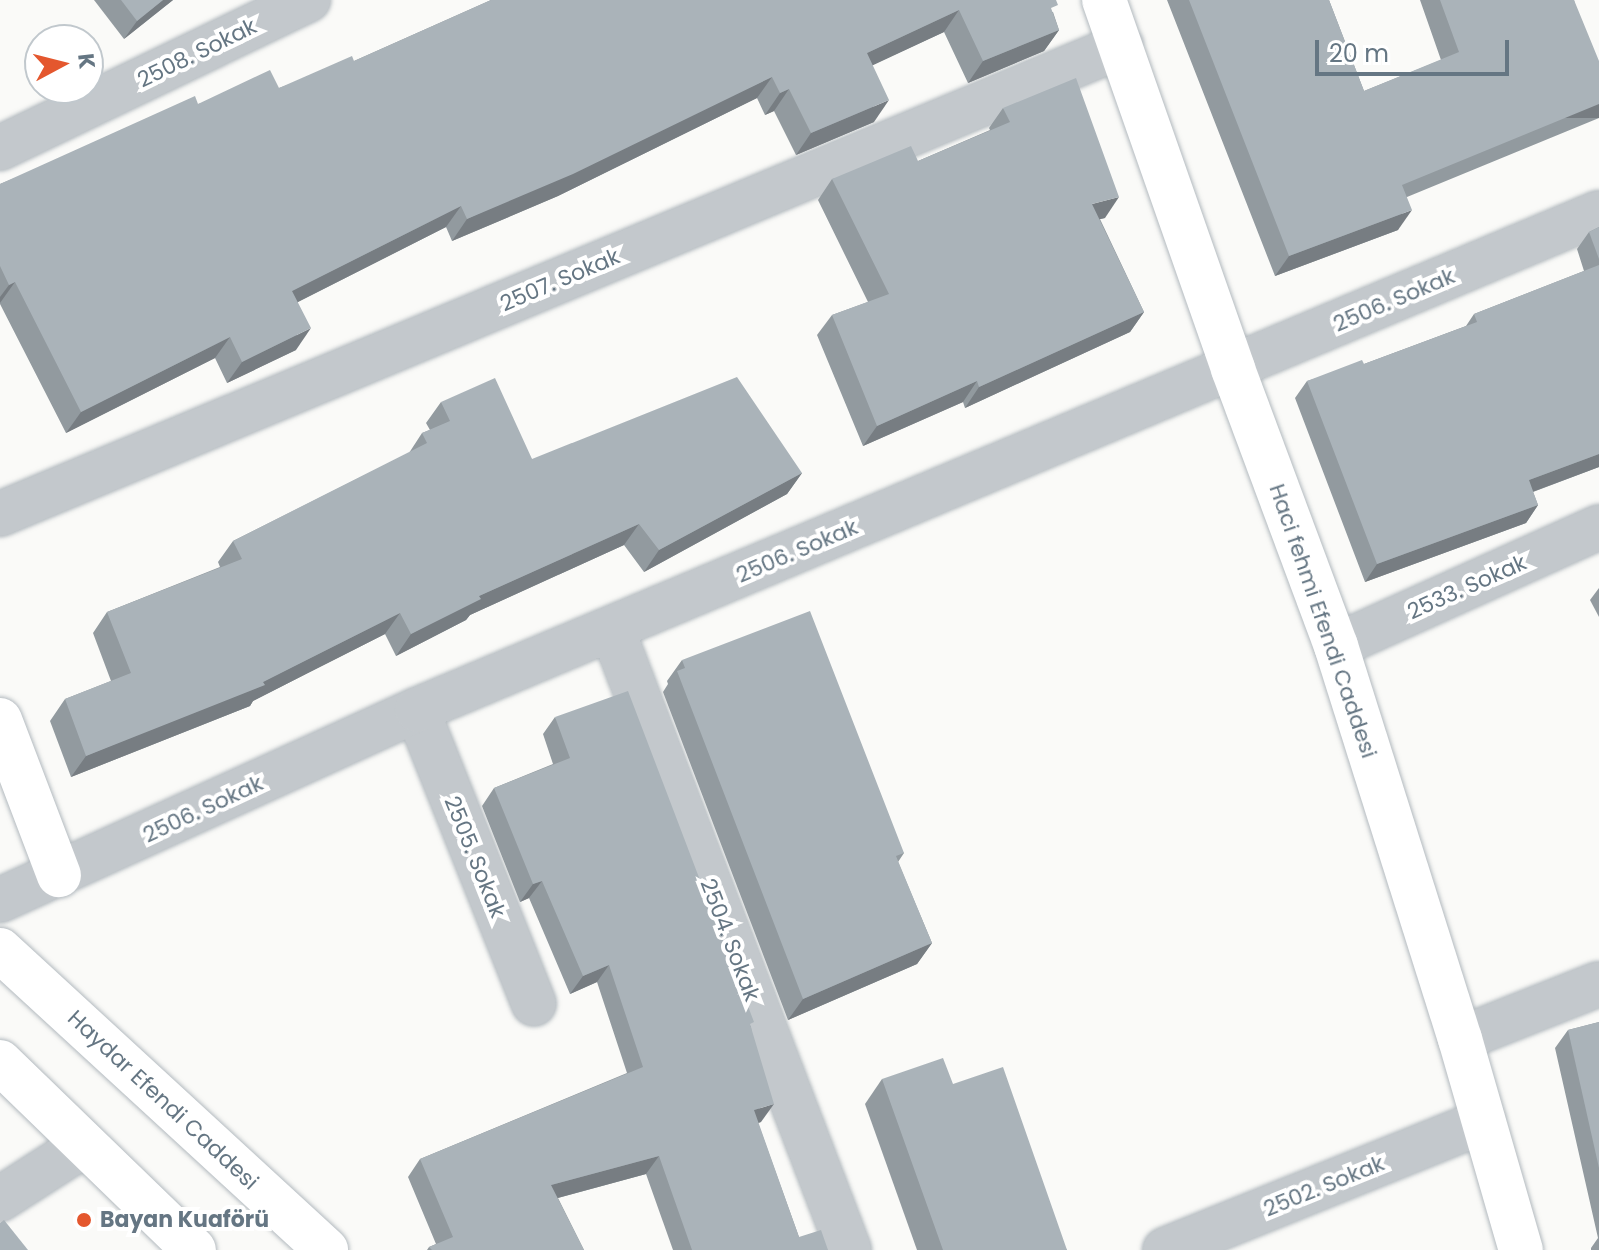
<!DOCTYPE html>
<meta charset="utf-8">
<style>
body{margin:0}
#map{position:relative;width:1599px;height:1250px;overflow:hidden;background:#fafaf8;font-family:Poppins,sans-serif}
div>[style]{position:absolute}
.roads{filter:drop-shadow(0 0 2px #b3babf) drop-shadow(0 0 2px #b3babf)}
.street>*{height:44px;margin:-22px;padding:0 22px;transform-origin:22px;border-radius:22px;background:#c3c8cc}
.secondary>*{height:44px;margin:-22px;padding:0 22px;transform-origin:22px;border-radius:22px;background:#fff}
.wall>*{inset:0;background:#929a9f}
.shaded-wall>*{inset:0;background:#777d82;transform-origin:0 0}
.building>*{inset:0;background:#aab3b9}
.dots>*{width:22px;height:22px;translate:-50% -50%;box-sizing:border-box;border:4px solid #fff;border-radius:50%}
span{translate:-50% -50%;white-space:nowrap;text-align:center;line-height:1.15;-webkit-text-stroke:8px #fff;paint-order:stroke}
.street-label{font-size:22px;color:#657683}
.poi-label{font-size:22px;color:#657683;font-weight:700}
.left{translate:0 -50%;text-align:left}
.north{position:absolute;left:24px;top:24px;width:80px;height:80px;box-sizing:border-box;background:#fff;border:2px solid #c1c8cd;border-radius:50%;rotate:83deg;font-size:22px;font-weight:700;line-height:32px;text-align:center;color:#657683}
.north::after{content:'';display:block;margin:auto;width:28px;height:36px;background:#e4572e;clip-path:polygon(50% 0,100% 100%,50% 72%,0 100%)}
.scale{position:absolute;left:1315px;top:40px;width:194px;height:36px;box-sizing:border-box;border:4px solid #657683;border-top:0;padding-left:10px;font-size:24px;line-height:28px;white-space:nowrap;color:#657683;-webkit-text-stroke:6px #fff;paint-order:stroke}
</style>
<div id="map">
<div class="roads">
<div class="street">
<div style="left:0;top:148px;width:342px;rotate:-25.7deg"></div>
<div style="left:0;top:514px;width:1215px;rotate:-22.66deg"></div>
<div style="left:612px;top:629px;width:665px;rotate:69.11deg"></div>
<div style="left:1336px;top:646px;width:289px;rotate:-24.3deg"></div>
<div style="left:417px;top:710px;width:316px;rotate:68.3deg"></div>
<div style="left:0;top:900px;width:458px;rotate:-24.5deg"></div>
<div style="left:417px;top:710px;width:1282px;rotate:-22.81deg"></div>
<div style="left:1460px;top:1039px;width:149px;rotate:-21.6deg"></div>
<div style="left:0;top:1199px;width:100px;rotate:-32.7deg"></div>
<div style="left:1165px;top:1250px;width:344px;rotate:-22deg"></div>
</div>
<div class="secondary">
<div style="left:1104px;top:0;width:391px;rotate:70.7deg"></div>
<div style="left:1233px;top:369px;width:296px;rotate:69.6deg"></div>
<div style="left:1336px;top:646px;width:412px;rotate:72.5deg"></div>
<div style="left:1460px;top:1039px;width:220px;rotate:73.9deg"></div>
<div style="left:0;top:720px;width:166px;rotate:69.2deg"></div>
<div style="left:0;top:950px;width:443px;rotate:42.6deg"></div>
<div style="left:0;top:1062px;width:270px;rotate:44.1deg"></div>
</div>
</div>
<div class="wall">
<div style="clip-path:polygon(94px 0,173px 0,124px 39px)"></div>
<div style="clip-path:polygon(491px 0,1053px 12px,1059px 30px,1044px 51px,968px 83px,944px 32px,872px 65px,874px 122px,796px 155px,774px 111px,765px 115px,757px 98px,558px 196px,452px 241px,446px 227px,298px 302px,296px 350px,227px 383px,215px 358px,66px 433px,0 304px,0 184px,198px 104px,279px 88px,354px 61px)"></div>
<div style="clip-path:polygon(1167px 0,1329px 0,1364px 91px,1441px 60px,1420px 0,1574px 0,1599px 104px,1599px 118px,1407px 197px,1398px 230px,1275px 276px)"></div>
<div style="clip-path:polygon(1003px 108px,1105px 218px,1100px 219px,1144px 312px,1130px 332px,965px 408px,963px 402px,863px 446px,817px 335px,832px 315px,868px 302px,818px 200px,832px 179px,918px 161px,990px 130px,989px 128px)"></div>
<div style="clip-path:polygon(1599px 227px,1599px 467px,1533px 492px,1538px 505px,1526px 523px,1365px 582px,1295px 398px,1307px 381px,1364px 364px,1466px 326px,1474px 314px,1584px 271px,1577px 249px,1589px 232px)"></div>
<div style="clip-path:polygon(441px 402px,532px 459px,802px 473px,787px 494px,644px 572px,624px 545px,470px 615px,466px 620px,396px 656px,385px 634px,253px 701px,250px 706px,71px 777px,50px 721px,65px 699px,111px 681px,93px 633px,107px 612px,220px 567px,218px 562px,233px 541px,409px 453px,422px 433px,430px 430px,426px 423px)"></div>
<div style="clip-path:polygon(1599px 588px,1599px 617px,1590px 600px)"></div>
<div style="clip-path:polygon(682px 660px,904px 853px,898px 862px,932px 943px,917px 964px,788px 1020px,663px 692px,668px 684px,667px 681px)"></div>
<div style="clip-path:polygon(555px 717px,751px 1027px,761px 1122px,758px 1123px,799px 1237px,828px 1250px,673px 1250px,646px 1174px,558px 1198px,584px 1250px,427px 1250px,429px 1247px,436px 1244px,408px 1177px,420px 1159px,627px 1073px,597px 982px,570px 994px,529px 898px,520px 902px,482px 806px,494px 788px,553px 764px,543px 734px)"></div>
<div style="clip-path:polygon(1599px 1022px,1599px 1250px,1591px 1250px,1591px 1248px,1598px 1238px,1555px 1048px,1568px 1030px)"></div>
<div style="clip-path:polygon(882px 1079px,953px 1084px,1067px 1250px,917px 1250px,865px 1104px)"></div>
</div>
<div class="shaded-wall">
<div style="clip-path:polygon(163px 0,173px 0,124px 39px,137px 21px)"></div>
<div style="clip-path:polygon(959px 10px,944px 32px,852px 75px,867px 53px)"></div>
<div style="clip-path:polygon(1059px 30px,1044px 51px,968px 83px,983px 61px)"></div>
<div style="clip-path:polygon(772px 77px,757px 98px,558px 196px,452px 241px,467px 219px)"></div>
<div style="clip-path:polygon(789px 89px,774px 111px,765px 115px,780px 93px)"></div>
<div style="clip-path:polygon(889px 100px,874px 122px,796px 155px,811px 133px)"></div>
<div style="left:1599px;top:104px;width:14px;height:213px;rotate:90deg"></div>
<div style="clip-path:polygon(1119px 197px,1105px 218px,1078px 224px,1092px 204px)"></div>
<div style="clip-path:polygon(461px 206px,446px 227px,278px 312px,292px 291px)"></div>
<div style="clip-path:polygon(1412px 210px,1398px 230px,1275px 276px,1289px 256px)"></div>
<div style="clip-path:polygon(15px 282px,0 303px,0 297px,9px 285px)"></div>
<div style="clip-path:polygon(1144px 312px,1130px 332px,965px 408px,979px 387px)"></div>
<div style="clip-path:polygon(311px 328px,296px 350px,227px 383px,242px 362px)"></div>
<div style="clip-path:polygon(230px 337px,215px 358px,66px 433px,81px 412px)"></div>
<div style="clip-path:polygon(977px 381px,963px 402px,863px 446px,877px 426px)"></div>
<div style="clip-path:polygon(1599px 454px,1599px 467px,1516px 498px,1529px 480px)"></div>
<div style="clip-path:polygon(802px 473px,787px 494px,644px 572px,659px 550px)"></div>
<div style="clip-path:polygon(1538px 505px,1526px 523px,1365px 582px,1377px 564px)"></div>
<div style="clip-path:polygon(639px 524px,624px 545px,470px 615px,466px 620px,396px 656px,411px 634px,479px 596px)"></div>
<div style="clip-path:polygon(400px 613px,385px 634px,253px 701px,250px 706px,71px 777px,86px 756px,263px 682px)"></div>
<div style="clip-path:polygon(542px 881px,529px 898px,520px 902px,533px 884px)"></div>
<div style="clip-path:polygon(932px 943px,917px 964px,788px 1020px,803px 999px)"></div>
<div style="clip-path:polygon(609px 965px,597px 982px,570px 994px,583px 976px)"></div>
<div style="clip-path:polygon(774px 1104px,761px 1122px,742px 1128px,754px 1110px)"></div>
<div style="clip-path:polygon(659px 1156px,646px 1174px,539px 1203px,551px 1185px)"></div>
</div>
<div class="building">
<div style="clip-path:polygon(121px 0,163px 0,137px 21px)"></div>
<div style="clip-path:polygon(491px 0,1056px 0,1058px 5px,1051px 8px,1059px 30px,983px 61px,959px 10px,867px 53px,889px 100px,811px 133px,789px 89px,780px 93px,772px 77px,573px 174px,467px 219px,461px 206px,292px 291px,311px 328px,242px 362px,230px 337px,81px 412px,15px 282px,9px 285px,0 266px,0 184px,195px 96px,198px 104px,270px 70px,279px 88px,352px 56px,354px 61px)"></div>
<div style="clip-path:polygon(1189px 0,1329px 0,1364px 91px,1459px 52px,1440px 0,1574px 0,1599px 61px,1599px 104px,1402px 185px,1412px 210px,1289px 256px)"></div>
<div style="clip-path:polygon(1076px 78px,1119px 197px,1092px 204px,1144px 312px,979px 387px,977px 381px,877px 426px,832px 315px,889px 294px,832px 179px,911px 146px,918px 161px,1010px 122px,1003px 108px)"></div>
<div style="clip-path:polygon(1599px 227px,1599px 259px,1589px 232px)"></div>
<div style="clip-path:polygon(1599px 265px,1599px 454px,1529px 480px,1538px 505px,1377px 564px,1307px 381px,1362px 360px,1364px 364px,1477px 322px,1474px 314px)"></div>
<div style="clip-path:polygon(737px 377px,802px 473px,659px 550px,639px 524px,479px 596px,481px 599px,411px 634px,400px 613px,263px 682px,265px 685px,86px 756px,65px 699px,131px 673px,107px 612px,242px 559px,233px 541px,427px 443px,422px 433px,450px 421px,441px 402px,495px 378px,532px 459px)"></div>
<div style="clip-path:polygon(810px 611px,904px 853px,896px 856px,932px 943px,803px 999px,677px 671px,685px 668px,682px 660px)"></div>
<div style="clip-path:polygon(628px 691px,754px 1022px,750px 1024px,774px 1104px,754px 1110px,799px 1237px,821px 1230px,828px 1250px,692px 1250px,659px 1156px,551px 1185px,584px 1250px,432px 1250px,429px 1247px,453px 1237px,420px 1159px,643px 1067px,609px 965px,583px 976px,542px 881px,533px 884px,494px 788px,570px 758px,555px 717px)"></div>
<div style="clip-path:polygon(1599px 1022px,1599px 1168px,1568px 1030px)"></div>
<div style="clip-path:polygon(943px 1058px,953px 1084px,1003px 1067px,1067px 1250px,943px 1250px,882px 1079px)"></div>
<div style="clip-path:polygon(4px 1220px,28px 1250px,0 1250px,0 1223px)"></div>
</div>
<div class="dots">
<div style="left:84px;top:1220px;background:#e4572e"></div>
</div>
<div class="street-label">
<span style="left:197px;top:53px;rotate:-26deg">2508. Sokak</span>
<span style="left:560px;top:280px;rotate:-23deg">2507. Sokak</span>
<span style="left:1394px;top:300px;rotate:-23deg">2506. Sokak</span>
<span style="left:797px;top:551px;rotate:-23deg">2506. Sokak</span>
<span style="left:1467px;top:587px;rotate:-24deg">2533. Sokak</span>
<span style="left:1323px;top:621px;rotate:71deg">Haci fehmi Efendi Caddesi</span>
<span style="left:203px;top:809px;rotate:-25deg">2506. Sokak</span>
<span style="left:475px;top:857px;rotate:68deg">2505. Sokak</span>
<span style="left:730px;top:940px;rotate:69deg">2504. Sokak</span>
<span style="left:163px;top:1100px;rotate:43deg">Haydar Efendi Caddesi</span>
<span style="left:1324px;top:1186px;rotate:-22deg">2502. Sokak</span>
</div>
<div class="poi-label">
<span class="left" style="left:100px;top:1220px">Bayan Kuaförü</span>
</div>
<div class="north">K</div>
<div class="scale">20 m</div>
</div>
